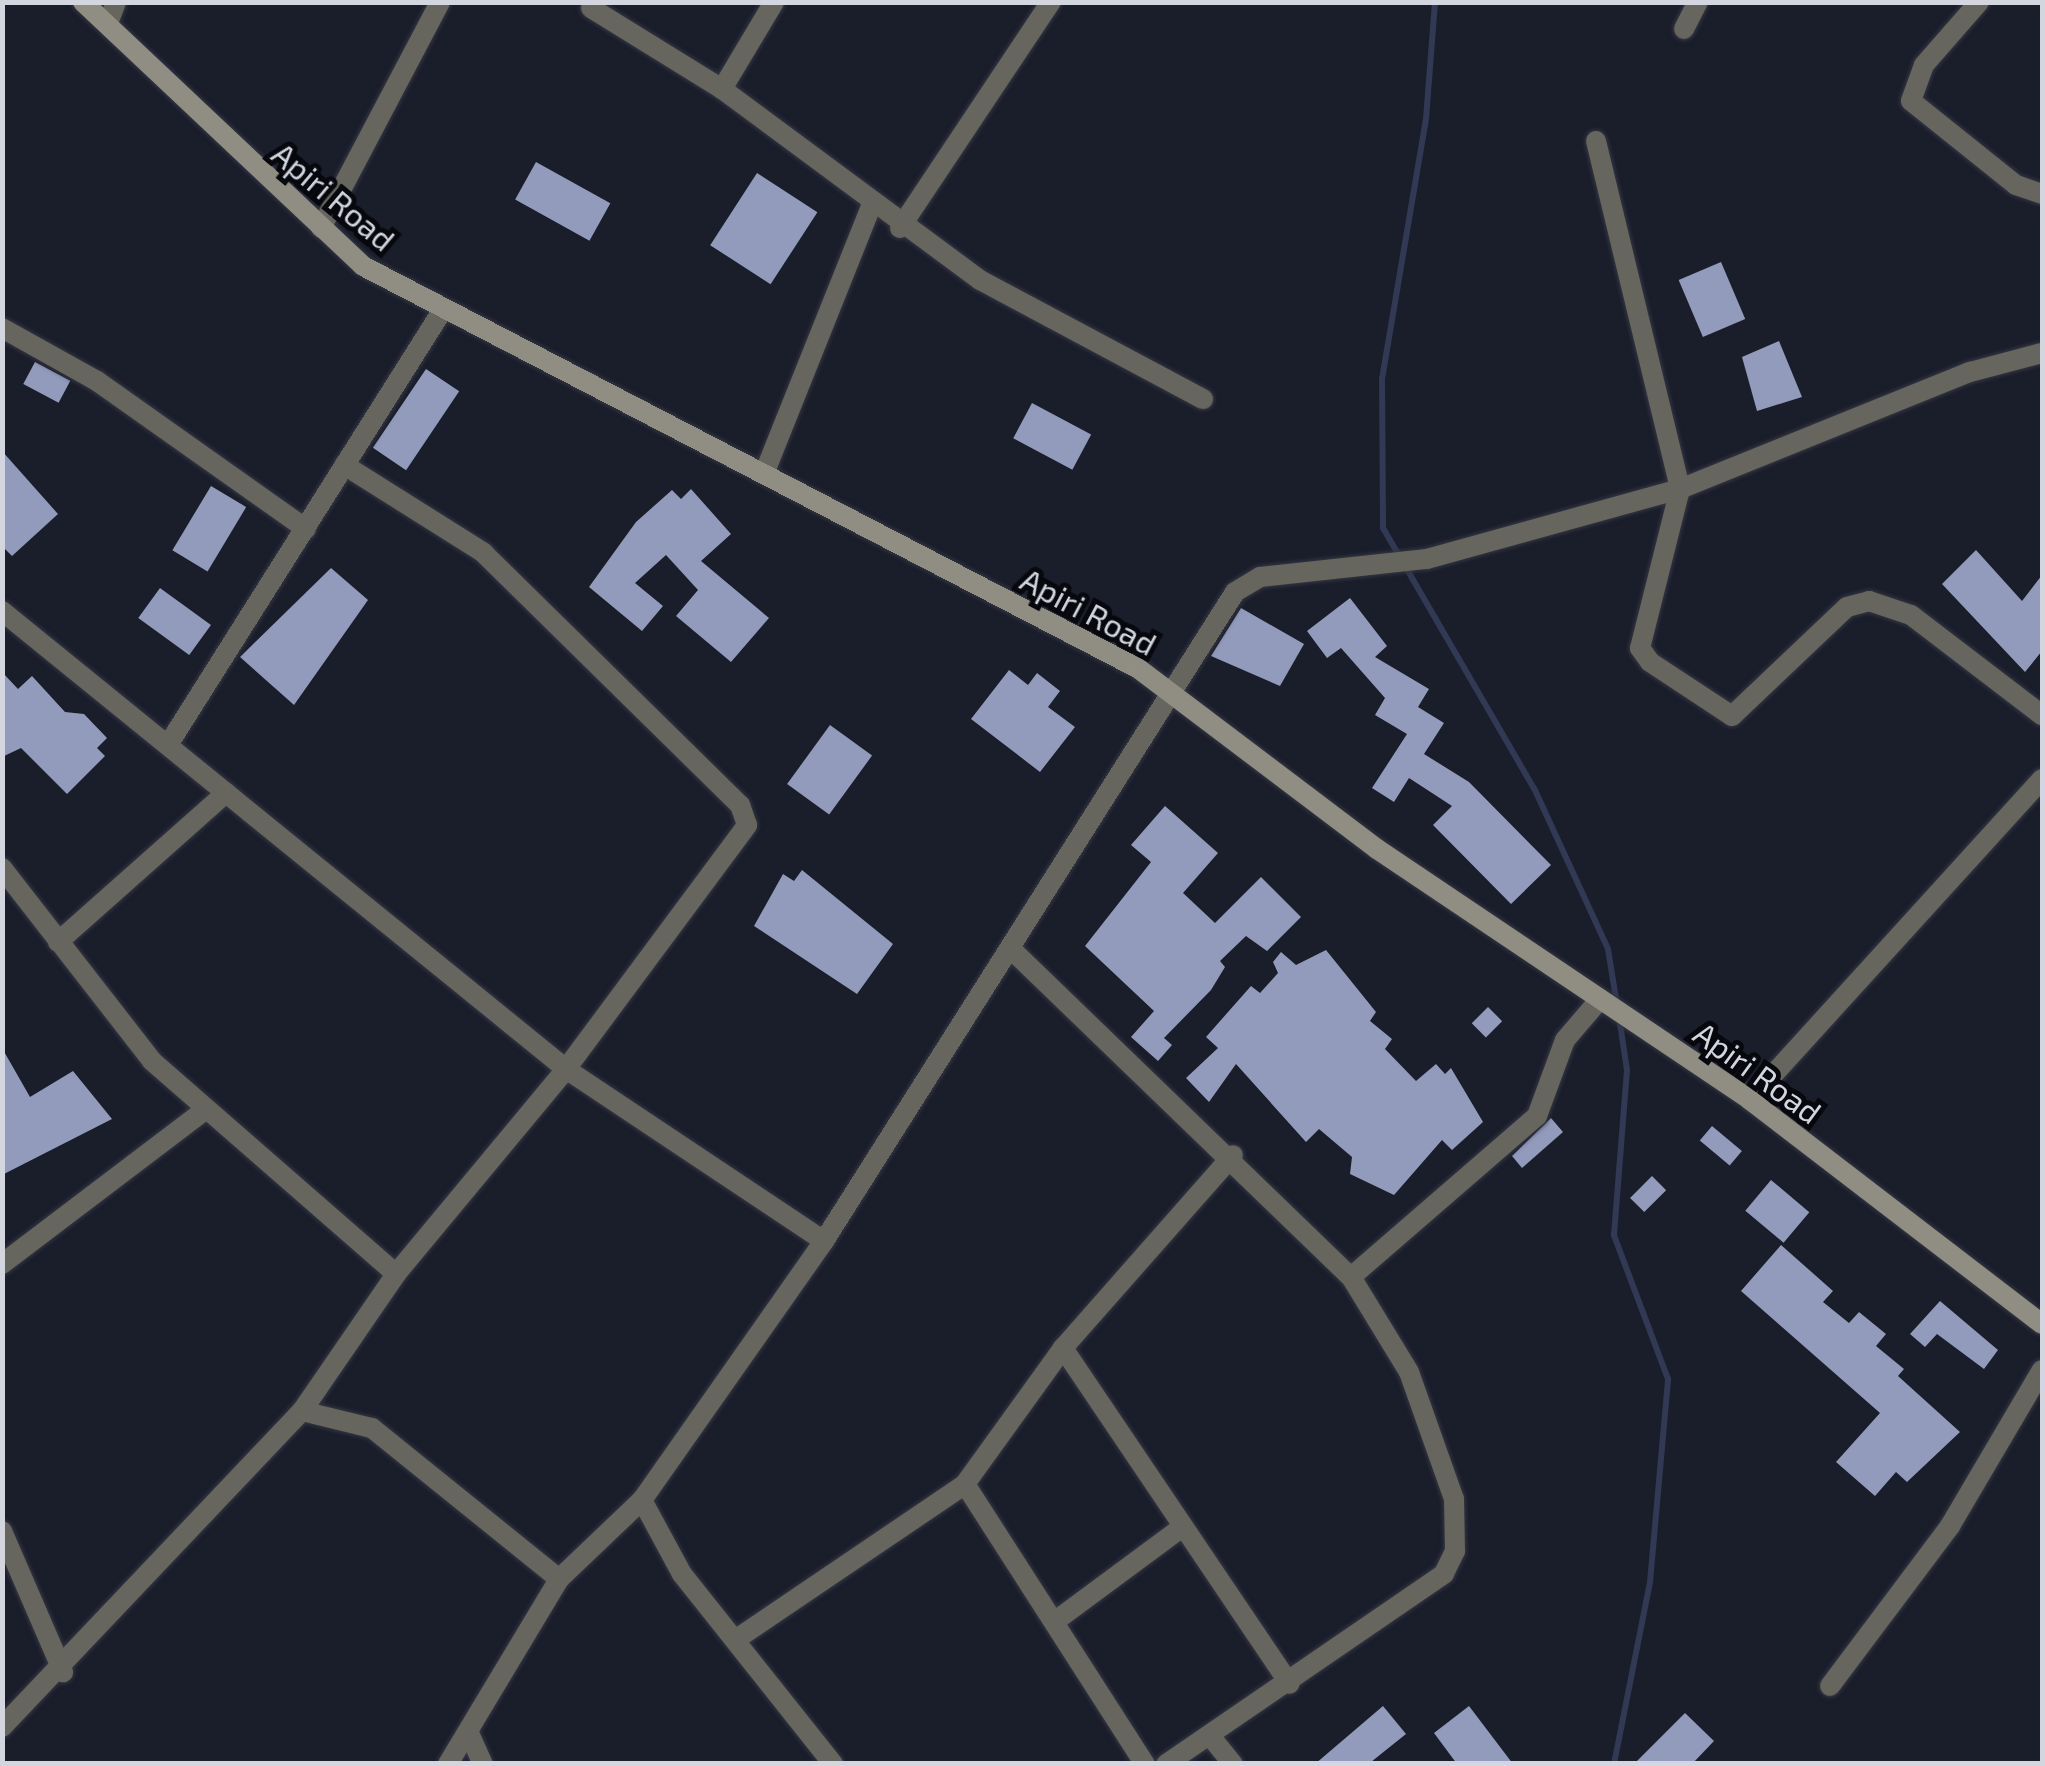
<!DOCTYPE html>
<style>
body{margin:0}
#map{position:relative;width:2045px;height:1766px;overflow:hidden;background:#1a1d2a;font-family:"Exo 2",sans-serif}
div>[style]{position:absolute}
.stream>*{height:6px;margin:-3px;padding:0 3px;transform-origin:3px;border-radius:3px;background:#323954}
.building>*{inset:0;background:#929bbb;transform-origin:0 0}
.roads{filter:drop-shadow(0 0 2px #343743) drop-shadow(0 0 2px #343743)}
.street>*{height:20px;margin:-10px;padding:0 10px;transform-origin:10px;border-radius:10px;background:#66655e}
.secondary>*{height:20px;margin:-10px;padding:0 10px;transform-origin:10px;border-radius:10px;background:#908e83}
span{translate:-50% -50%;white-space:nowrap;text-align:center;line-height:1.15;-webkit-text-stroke:10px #07080d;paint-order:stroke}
.street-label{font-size:32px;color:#d3d6de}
.frame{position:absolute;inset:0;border:5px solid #d3d6de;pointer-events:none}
</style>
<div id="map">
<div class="stream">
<div style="left:1435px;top:2px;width:117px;rotate:94.4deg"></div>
<div style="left:1426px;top:119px;width:263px;rotate:99.6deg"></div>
<div style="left:1382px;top:378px;width:150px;rotate:89.6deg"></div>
<div style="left:1383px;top:528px;width:301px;rotate:59.9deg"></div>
<div style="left:1534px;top:788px;width:177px;rotate:65.3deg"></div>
<div style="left:1608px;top:949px;width:57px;rotate:80.9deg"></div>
<div style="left:1614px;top:1764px;width:186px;rotate:-78.8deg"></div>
<div style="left:1650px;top:1582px;width:204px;rotate:-84.9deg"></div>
<div style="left:1668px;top:1379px;width:154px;rotate:-110.6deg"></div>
<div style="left:1614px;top:1235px;width:166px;rotate:-85.5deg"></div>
<div style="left:1627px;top:1070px;width:54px;rotate:-98.6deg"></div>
</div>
<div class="building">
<div style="left:536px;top:162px;width:85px;height:43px;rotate:29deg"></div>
<div style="left:757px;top:173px;width:72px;height:86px;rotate:33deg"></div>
<div style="left:1721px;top:262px;width:62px;height:46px;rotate:67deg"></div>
<div style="clip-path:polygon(1779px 341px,1802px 397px,1757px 411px,1742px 357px)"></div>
<div style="left:35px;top:362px;width:40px;height:25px;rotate:28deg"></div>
<div style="left:426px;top:369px;width:40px;height:95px;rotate:34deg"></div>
<div style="left:1032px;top:403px;width:67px;height:40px;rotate:28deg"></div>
<div style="clip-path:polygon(2px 451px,58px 514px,12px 556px,2px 546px)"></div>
<div style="left:211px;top:486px;width:41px;height:75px;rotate:31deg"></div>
<div style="clip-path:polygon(691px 489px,731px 534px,701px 561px,769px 618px,731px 662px,676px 616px,698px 590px,666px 555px,635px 583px,663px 606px,642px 631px,589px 587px,636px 522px,672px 490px,681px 499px)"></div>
<div style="clip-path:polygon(1976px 550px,2022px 601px,2042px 575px,2042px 651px,2025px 672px,1942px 584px)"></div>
<div style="clip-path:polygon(331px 568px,368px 600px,294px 705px,240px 657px)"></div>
<div style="left:160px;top:588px;width:63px;height:37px;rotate:36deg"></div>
<div style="clip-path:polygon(1350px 598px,1387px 646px,1375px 657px,1429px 689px,1418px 707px,1444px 723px,1424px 754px,1469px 782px,1551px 865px,1511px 904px,1433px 825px,1452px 806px,1409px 778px,1394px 802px,1372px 788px,1407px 734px,1375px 715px,1385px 698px,1341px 648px,1327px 658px,1307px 631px)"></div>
<div style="clip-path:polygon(1241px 608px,1304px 644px,1280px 686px,1211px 656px)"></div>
<div style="clip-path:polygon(1009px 670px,1028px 685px,1037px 673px,1060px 691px,1048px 707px,1075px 727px,1040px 772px,971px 719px)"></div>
<div style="clip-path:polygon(2px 672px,18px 689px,32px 676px,65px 712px,84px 714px,107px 738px,97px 748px,105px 756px,67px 794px,21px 748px,2px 757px)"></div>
<div style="left:830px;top:725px;width:52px;height:73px;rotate:36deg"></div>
<div style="clip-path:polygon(1165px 806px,1218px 853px,1183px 893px,1215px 923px,1261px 877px,1301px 917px,1267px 951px,1246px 936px,1220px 961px,1225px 967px,1211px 990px,1164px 1038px,1172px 1045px,1158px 1061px,1131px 1037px,1154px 1011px,1085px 946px,1151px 862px,1131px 845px)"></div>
<div style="clip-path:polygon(802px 870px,893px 944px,857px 994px,754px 926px,783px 874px,794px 881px)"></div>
<div style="clip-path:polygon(1326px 950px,1376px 1012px,1370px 1021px,1392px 1039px,1385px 1049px,1416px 1081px,1436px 1064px,1445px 1074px,1451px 1068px,1483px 1122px,1452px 1150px,1442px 1140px,1394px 1195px,1350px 1174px,1352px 1157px,1319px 1129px,1306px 1142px,1236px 1064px,1209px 1102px,1186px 1078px,1218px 1048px,1206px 1037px,1251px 986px,1260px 993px,1278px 973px,1273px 962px,1281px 952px,1296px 965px)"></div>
<div style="left:1488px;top:1007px;width:20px;height:23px;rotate:45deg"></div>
<div style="clip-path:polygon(2px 1048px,30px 1097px,73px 1071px,112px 1119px,2px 1175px)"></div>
<div style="clip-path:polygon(1551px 1118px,1563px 1132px,1522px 1168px,1512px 1156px)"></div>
<div style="left:1712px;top:1126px;width:39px;height:19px;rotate:40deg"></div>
<div style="left:1652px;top:1176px;width:20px;height:31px;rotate:45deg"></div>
<div style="left:1771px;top:1180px;width:50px;height:40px;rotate:40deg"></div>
<div style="clip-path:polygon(1781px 1245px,1833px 1291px,1823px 1302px,1849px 1323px,1859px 1312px,1886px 1334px,1876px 1346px,1904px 1369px,1898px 1376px,1960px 1432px,1907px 1482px,1896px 1472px,1875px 1496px,1836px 1462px,1880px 1413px,1741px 1291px)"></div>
<div style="clip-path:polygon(1940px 1301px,1998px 1350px,1984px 1369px,1937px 1334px,1925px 1347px,1910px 1334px)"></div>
<div style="clip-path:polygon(1383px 1706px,1406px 1734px,1371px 1762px,1315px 1764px)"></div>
<div style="clip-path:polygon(1469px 1706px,1513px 1764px,1457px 1764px,1434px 1733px)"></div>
<div style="clip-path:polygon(1685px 1713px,1714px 1741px,1692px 1764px,1634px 1764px)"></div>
</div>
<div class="roads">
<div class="street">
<div style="left:1979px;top:2px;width:84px;rotate:131.1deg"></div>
<div style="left:1924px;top:65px;width:38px;rotate:110deg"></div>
<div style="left:1911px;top:101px;width:134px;rotate:38.7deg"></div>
<div style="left:2016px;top:185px;width:28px;rotate:19deg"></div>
<div style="left:591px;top:8px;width:154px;rotate:31.7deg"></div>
<div style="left:722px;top:89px;width:321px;rotate:36.5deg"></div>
<div style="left:980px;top:280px;width:253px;rotate:28.1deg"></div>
<div style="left:108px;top:23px;width:22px;rotate:-69deg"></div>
<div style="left:1684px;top:29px;width:30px;rotate:-63deg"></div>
<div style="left:722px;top:89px;width:101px;rotate:-59.1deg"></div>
<div style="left:1596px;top:141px;width:358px;rotate:76.4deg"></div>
<div style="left:1680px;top:489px;width:164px;rotate:104.1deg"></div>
<div style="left:1640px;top:648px;width:17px;rotate:54deg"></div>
<div style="left:1650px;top:662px;width:98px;rotate:33.4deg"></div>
<div style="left:1732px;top:716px;width:158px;rotate:-43.5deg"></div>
<div style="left:1847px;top:607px;width:23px;rotate:-15deg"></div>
<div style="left:1869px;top:601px;width:44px;rotate:18.4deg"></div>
<div style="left:1911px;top:615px;width:165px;rotate:37.4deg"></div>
<div style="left:321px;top:228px;width:255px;rotate:-62.2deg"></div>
<div style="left:900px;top:228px;width:272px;rotate:-56.3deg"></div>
<div style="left:2px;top:328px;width:109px;rotate:29.2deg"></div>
<div style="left:97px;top:381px;width:256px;rotate:35.3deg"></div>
<div style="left:764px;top:474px;width:289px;rotate:-68.2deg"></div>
<div style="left:2px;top:611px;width:727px;rotate:39.08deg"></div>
<div style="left:566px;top:1069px;width:310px;rotate:33.7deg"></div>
<div style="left:168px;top:745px;width:513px;rotate:-57.73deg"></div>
<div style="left:2px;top:868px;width:244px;rotate:52.1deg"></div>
<div style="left:152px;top:1061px;width:324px;rotate:41.1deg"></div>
<div style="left:58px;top:942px;width:225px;rotate:-41.6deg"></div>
<div style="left:1012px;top:950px;width:471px;rotate:44deg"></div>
<div style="left:1351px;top:1277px;width:111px;rotate:58.6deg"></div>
<div style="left:1409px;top:1372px;width:135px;rotate:70.5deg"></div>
<div style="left:1454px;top:1499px;width:52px;rotate:88.9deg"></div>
<div style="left:1455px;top:1551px;width:25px;rotate:116deg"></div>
<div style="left:1444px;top:1574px;width:337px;rotate:145.6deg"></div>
<div style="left:1750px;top:1100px;width:434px;rotate:-47.7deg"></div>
<div style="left:2px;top:1264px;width:256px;rotate:-37.2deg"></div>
<div style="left:1351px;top:1277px;width:246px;rotate:-40.9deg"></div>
<div style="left:1537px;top:1116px;width:81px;rotate:-69.8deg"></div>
<div style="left:1565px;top:1040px;width:54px;rotate:-49.5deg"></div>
<div style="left:1063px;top:1348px;width:405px;rotate:56deg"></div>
<div style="left:302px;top:1411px;width:166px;rotate:-55.5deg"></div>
<div style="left:396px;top:1274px;width:266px;rotate:-50.3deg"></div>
<div style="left:566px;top:1069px;width:304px;rotate:-53.4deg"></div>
<div style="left:747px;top:825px;width:21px;rotate:-109deg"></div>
<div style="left:740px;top:805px;width:359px;rotate:-135.5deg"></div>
<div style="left:484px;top:553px;width:165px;rotate:-147.8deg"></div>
<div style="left:965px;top:1484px;width:333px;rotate:57.3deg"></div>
<div style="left:642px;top:1500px;width:84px;rotate:61.6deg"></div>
<div style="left:682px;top:1574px;width:243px;rotate:51.5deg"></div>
<div style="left:2px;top:1531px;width:154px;rotate:66.6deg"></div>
<div style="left:1054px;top:1622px;width:158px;rotate:-36.5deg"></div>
<div style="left:735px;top:1640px;width:278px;rotate:-34.1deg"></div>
<div style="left:965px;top:1484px;width:168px;rotate:-54.2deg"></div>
<div style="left:1063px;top:1348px;width:257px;rotate:-48.6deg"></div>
<div style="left:1830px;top:1686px;width:200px;rotate:-53.1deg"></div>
<div style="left:1950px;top:1526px;width:181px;rotate:-59.5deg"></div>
<div style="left:2px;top:1727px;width:436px;rotate:-46.5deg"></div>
<div style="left:302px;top:1411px;width:72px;rotate:13.7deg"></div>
<div style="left:372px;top:1428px;width:240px;rotate:38.9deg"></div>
<div style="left:469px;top:1733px;width:34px;rotate:66deg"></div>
<div style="left:1211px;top:1737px;width:35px;rotate:51deg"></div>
<div style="left:448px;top:1764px;width:216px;rotate:-59deg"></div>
<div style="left:559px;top:1579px;width:115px;rotate:-43.6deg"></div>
<div style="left:642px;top:1500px;width:317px;rotate:-54.9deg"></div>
<div style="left:824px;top:1241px;width:768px;rotate:-57.65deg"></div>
<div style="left:1235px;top:592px;width:29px;rotate:-31deg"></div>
<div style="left:1260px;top:577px;width:168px;rotate:-6.2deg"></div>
<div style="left:1427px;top:559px;width:263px;rotate:-15.5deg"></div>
<div style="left:1680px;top:489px;width:313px;rotate:-22deg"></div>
<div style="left:1970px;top:372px;width:74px;rotate:-14.8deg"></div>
</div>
<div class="secondary">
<div style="left:83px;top:2px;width:385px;rotate:43.3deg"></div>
<div style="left:363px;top:266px;width:874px;rotate:27.44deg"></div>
<div style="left:1139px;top:669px;width:298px;rotate:37.1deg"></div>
<div style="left:1377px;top:849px;width:450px;rotate:33.9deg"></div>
<div style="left:1750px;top:1100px;width:368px;rotate:37.5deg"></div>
</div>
</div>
<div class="street-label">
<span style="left:334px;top:196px;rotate:40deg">Apiri Road</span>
<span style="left:1089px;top:611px;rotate:28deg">Apiri Road</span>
<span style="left:1758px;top:1072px;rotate:36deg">Apiri Road</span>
</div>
<div class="frame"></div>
</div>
